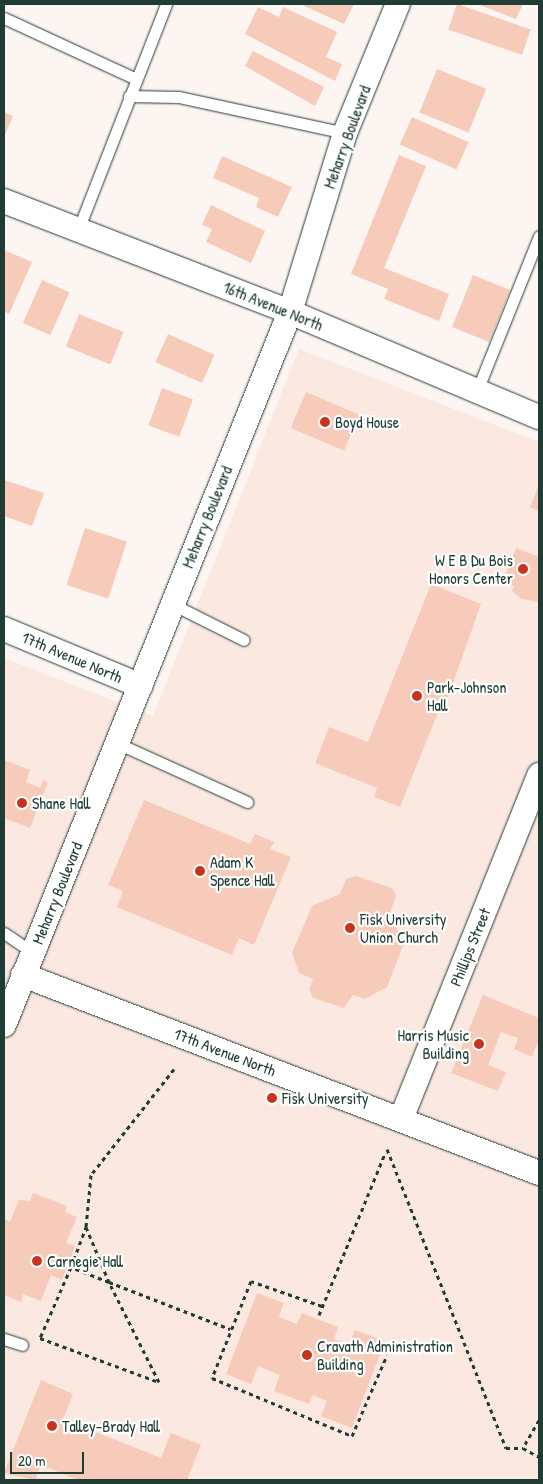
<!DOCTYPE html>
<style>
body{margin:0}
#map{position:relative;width:543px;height:1484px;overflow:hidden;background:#fdf5f1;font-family:"Patrick Hand",sans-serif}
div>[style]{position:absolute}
.built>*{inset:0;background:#fbe8e0}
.building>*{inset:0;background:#f7cbb9;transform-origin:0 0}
.path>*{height:3px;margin-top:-1.5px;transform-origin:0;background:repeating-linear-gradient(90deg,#1f3d34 0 4px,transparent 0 8px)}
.roads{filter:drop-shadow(0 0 1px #1f3d34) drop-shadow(0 0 1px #1f3d34)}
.lane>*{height:11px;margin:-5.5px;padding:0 5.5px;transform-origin:5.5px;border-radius:5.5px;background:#fff}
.street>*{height:24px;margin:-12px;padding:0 12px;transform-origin:12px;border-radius:12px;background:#fff}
.dots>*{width:14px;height:14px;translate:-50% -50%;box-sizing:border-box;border:2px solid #fff;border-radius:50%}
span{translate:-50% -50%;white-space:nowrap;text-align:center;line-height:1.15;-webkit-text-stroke:4.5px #fff;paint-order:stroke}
.street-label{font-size:16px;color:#1f3d34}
.poi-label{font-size:16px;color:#1f3d34}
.left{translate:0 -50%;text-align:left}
.right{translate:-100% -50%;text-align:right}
.frame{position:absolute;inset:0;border:5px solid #1f3d34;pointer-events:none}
.scale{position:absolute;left:10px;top:1452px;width:74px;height:22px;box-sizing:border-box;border:2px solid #1f3d34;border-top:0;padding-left:6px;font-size:15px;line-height:18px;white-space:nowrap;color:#1f3d34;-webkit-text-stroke:4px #fff;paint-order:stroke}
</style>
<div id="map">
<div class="built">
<div style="clip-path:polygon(299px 349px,539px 442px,539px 1480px,4px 1480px,4px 658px,153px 716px)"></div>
</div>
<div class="building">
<div style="clip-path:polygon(300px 4px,354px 4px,344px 24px)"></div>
<div style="left:457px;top:4px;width:78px;height:27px;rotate:19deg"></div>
<div style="clip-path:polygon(477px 4px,523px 4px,516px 19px)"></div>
<div style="clip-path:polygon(258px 7px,279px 17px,283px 7px,337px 32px,326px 57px,342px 64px,335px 81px,245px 34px)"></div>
<div style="clip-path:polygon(253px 51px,324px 87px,315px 106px,245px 66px)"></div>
<div style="left:437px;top:69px;width:53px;height:47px;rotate:22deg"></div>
<div style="clip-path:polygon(4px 112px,13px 116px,4px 137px)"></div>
<div style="left:412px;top:117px;width:62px;height:30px;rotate:24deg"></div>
<div style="clip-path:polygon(399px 155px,426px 166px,384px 268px,449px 294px,439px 321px,384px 299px,388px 289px,351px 274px)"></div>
<div style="clip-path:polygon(222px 156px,292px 187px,278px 217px,256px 207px,259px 198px,213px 178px)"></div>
<div style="clip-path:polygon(211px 205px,265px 231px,251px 263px,206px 242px,212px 229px,202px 225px)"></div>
<div style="clip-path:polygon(4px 250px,32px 262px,9px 314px,4px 311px)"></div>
<div style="left:473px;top:275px;width:40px;height:56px;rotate:22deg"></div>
<div style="left:42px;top:280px;width:30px;height:47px;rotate:24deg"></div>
<div style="left:79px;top:314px;width:48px;height:35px;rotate:22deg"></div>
<div style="left:168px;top:334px;width:51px;height:31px;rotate:24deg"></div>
<div style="left:162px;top:388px;width:33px;height:40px;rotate:20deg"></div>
<div style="left:306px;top:392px;width:58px;height:39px;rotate:23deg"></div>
<div style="clip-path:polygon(4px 480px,44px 493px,32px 526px,4px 516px)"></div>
<div style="clip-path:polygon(539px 485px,539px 511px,530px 507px)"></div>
<div style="left:85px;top:528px;width:44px;height:60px;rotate:18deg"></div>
<div style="clip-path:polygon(516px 548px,539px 557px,539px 602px,522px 599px,512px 591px,514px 586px,503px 582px)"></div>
<div style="clip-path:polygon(431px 584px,481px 604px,443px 711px,439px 710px,400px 807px,374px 797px,377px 788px,315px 763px,329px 727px,368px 742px)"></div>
<div style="clip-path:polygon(4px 760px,30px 770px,26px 782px,40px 788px,43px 780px,48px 782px,30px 828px,4px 818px)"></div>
<div style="clip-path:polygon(144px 800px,250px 844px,255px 834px,274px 842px,270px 849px,291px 857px,254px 945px,239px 938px,232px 955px,117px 907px,123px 891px,108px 885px)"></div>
<div style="clip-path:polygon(356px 876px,392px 888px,396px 895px,390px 914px,404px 943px,387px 987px,365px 999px,353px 995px,344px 1008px,313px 998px,309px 989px,313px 979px,299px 973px,292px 953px,312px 906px,340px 894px,346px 879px)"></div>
<div style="clip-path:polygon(483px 995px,539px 1018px,539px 1039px,532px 1057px,514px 1049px,518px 1038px,501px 1032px,488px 1065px,506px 1072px,498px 1091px,451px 1073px)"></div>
<div style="clip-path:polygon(33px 1193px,67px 1206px,65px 1212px,77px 1217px,66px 1243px,75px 1246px,62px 1280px,51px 1275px,41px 1301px,23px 1294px,21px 1302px,4px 1295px,4px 1219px,10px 1222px,19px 1200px,30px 1201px)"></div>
<div style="clip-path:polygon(257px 1293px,284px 1303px,279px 1317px,297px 1324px,302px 1313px,338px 1327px,334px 1339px,349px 1344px,355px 1330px,385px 1341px,352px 1428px,321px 1416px,327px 1401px,313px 1395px,309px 1404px,274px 1391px,280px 1375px,258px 1366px,251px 1384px,226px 1374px)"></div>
<div style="clip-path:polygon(41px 1380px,73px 1394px,63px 1419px,161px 1458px,171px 1433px,201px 1445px,187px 1480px,79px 1480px,41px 1465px,35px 1480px,4px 1473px)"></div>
</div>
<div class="path">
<div style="left:174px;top:1069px;width:135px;rotate:128.1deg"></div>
<div style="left:91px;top:1175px;width:52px;rotate:95.5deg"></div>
<div style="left:86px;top:1227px;width:60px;rotate:67.3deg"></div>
<div style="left:109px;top:1282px;width:130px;rotate:21.2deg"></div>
<div style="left:387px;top:1149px;width:322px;rotate:68.3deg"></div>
<div style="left:506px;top:1448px;width:17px"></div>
<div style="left:71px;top:1267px;width:77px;rotate:113.6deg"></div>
<div style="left:40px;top:1338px;width:127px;rotate:20.3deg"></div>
<div style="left:159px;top:1382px;width:112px;rotate:-116.6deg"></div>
<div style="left:109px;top:1282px;width:41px;rotate:-158.5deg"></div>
<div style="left:71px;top:1267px;width:43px;rotate:-69.4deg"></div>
<div style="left:322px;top:1306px;width:75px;rotate:-160.6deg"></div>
<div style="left:251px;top:1281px;width:105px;rotate:111.9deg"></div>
<div style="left:212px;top:1378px;width:152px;rotate:22.5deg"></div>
<div style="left:352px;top:1436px;width:88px;rotate:-66.6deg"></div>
<div style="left:319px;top:1315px;width:175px;rotate:-67.8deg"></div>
<div style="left:539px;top:1420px;width:32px;rotate:120deg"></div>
<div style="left:523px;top:1448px;width:18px;rotate:29deg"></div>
</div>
<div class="roads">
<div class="lane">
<div style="left:4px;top:18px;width:145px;rotate:24.8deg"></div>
<div style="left:129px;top:96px;width:50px;rotate:1.1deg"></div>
<div style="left:179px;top:97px;width:170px;rotate:12.2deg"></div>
<div style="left:78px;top:230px;width:243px;rotate:-68.7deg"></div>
<div style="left:476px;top:393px;width:169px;rotate:-68.1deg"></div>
<div style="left:172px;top:604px;width:80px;rotate:26.6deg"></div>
<div style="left:117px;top:743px;width:143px;rotate:24.4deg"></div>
<div style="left:4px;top:933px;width:34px;rotate:34deg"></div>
<div style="left:4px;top:1339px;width:19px;rotate:18deg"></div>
</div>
<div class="street">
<div style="left:4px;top:201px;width:307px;rotate:21.2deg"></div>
<div style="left:290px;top:312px;width:270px;rotate:22.9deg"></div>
<div style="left:4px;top:629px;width:148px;rotate:22.6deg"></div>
<div style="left:23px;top:975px;width:553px;rotate:20.99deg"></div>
<div style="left:4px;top:1025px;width:768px;rotate:-68.14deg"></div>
<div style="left:290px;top:312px;width:187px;rotate:-72.9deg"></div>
<div style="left:345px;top:133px;width:139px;rotate:-67.7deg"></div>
<div style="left:401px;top:1119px;width:371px;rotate:-68.1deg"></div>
</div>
</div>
<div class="dots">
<div style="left:325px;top:422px;background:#c8321e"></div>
<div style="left:523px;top:569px;background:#c8321e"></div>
<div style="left:417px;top:696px;background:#c8321e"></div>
<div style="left:22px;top:803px;background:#c8321e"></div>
<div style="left:200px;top:871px;background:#c8321e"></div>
<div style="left:350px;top:928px;background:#c8321e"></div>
<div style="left:479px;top:1044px;background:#c8321e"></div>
<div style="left:272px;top:1098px;background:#c8321e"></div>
<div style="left:37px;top:1261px;background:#c8321e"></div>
<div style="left:307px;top:1355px;background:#c8321e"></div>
<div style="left:52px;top:1426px;background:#c8321e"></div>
</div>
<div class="street-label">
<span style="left:347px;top:137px;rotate:-70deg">Meharry Boulevard</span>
<span style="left:273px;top:306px;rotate:22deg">16th Avenue North</span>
<span style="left:207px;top:517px;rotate:-68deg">Meharry Boulevard</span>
<span style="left:72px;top:657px;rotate:23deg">17th Avenue North</span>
<span style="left:57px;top:893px;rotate:-68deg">Meharry Boulevard</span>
<span style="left:470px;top:947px;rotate:-68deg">Phillips Street</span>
<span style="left:225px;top:1052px;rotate:21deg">17th Avenue North</span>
</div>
<div class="poi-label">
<span class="left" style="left:335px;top:422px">Boyd House</span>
<span class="right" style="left:513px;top:569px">W E B Du Bois<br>Honors Center</span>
<span class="left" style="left:427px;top:696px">Park-Johnson<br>Hall</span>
<span class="left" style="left:32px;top:803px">Shane Hall</span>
<span class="left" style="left:210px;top:871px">Adam K<br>Spence Hall</span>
<span class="left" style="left:360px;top:928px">Fisk University<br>Union Church</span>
<span class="right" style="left:469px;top:1044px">Harris Music<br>Building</span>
<span class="left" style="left:282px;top:1098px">Fisk University</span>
<span class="left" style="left:47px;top:1261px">Carnegie Hall</span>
<span class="left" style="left:317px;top:1355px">Cravath Administration<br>Building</span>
<span class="left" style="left:62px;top:1426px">Talley-Brady Hall</span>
</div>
<div class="frame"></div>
<div class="scale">20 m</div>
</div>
